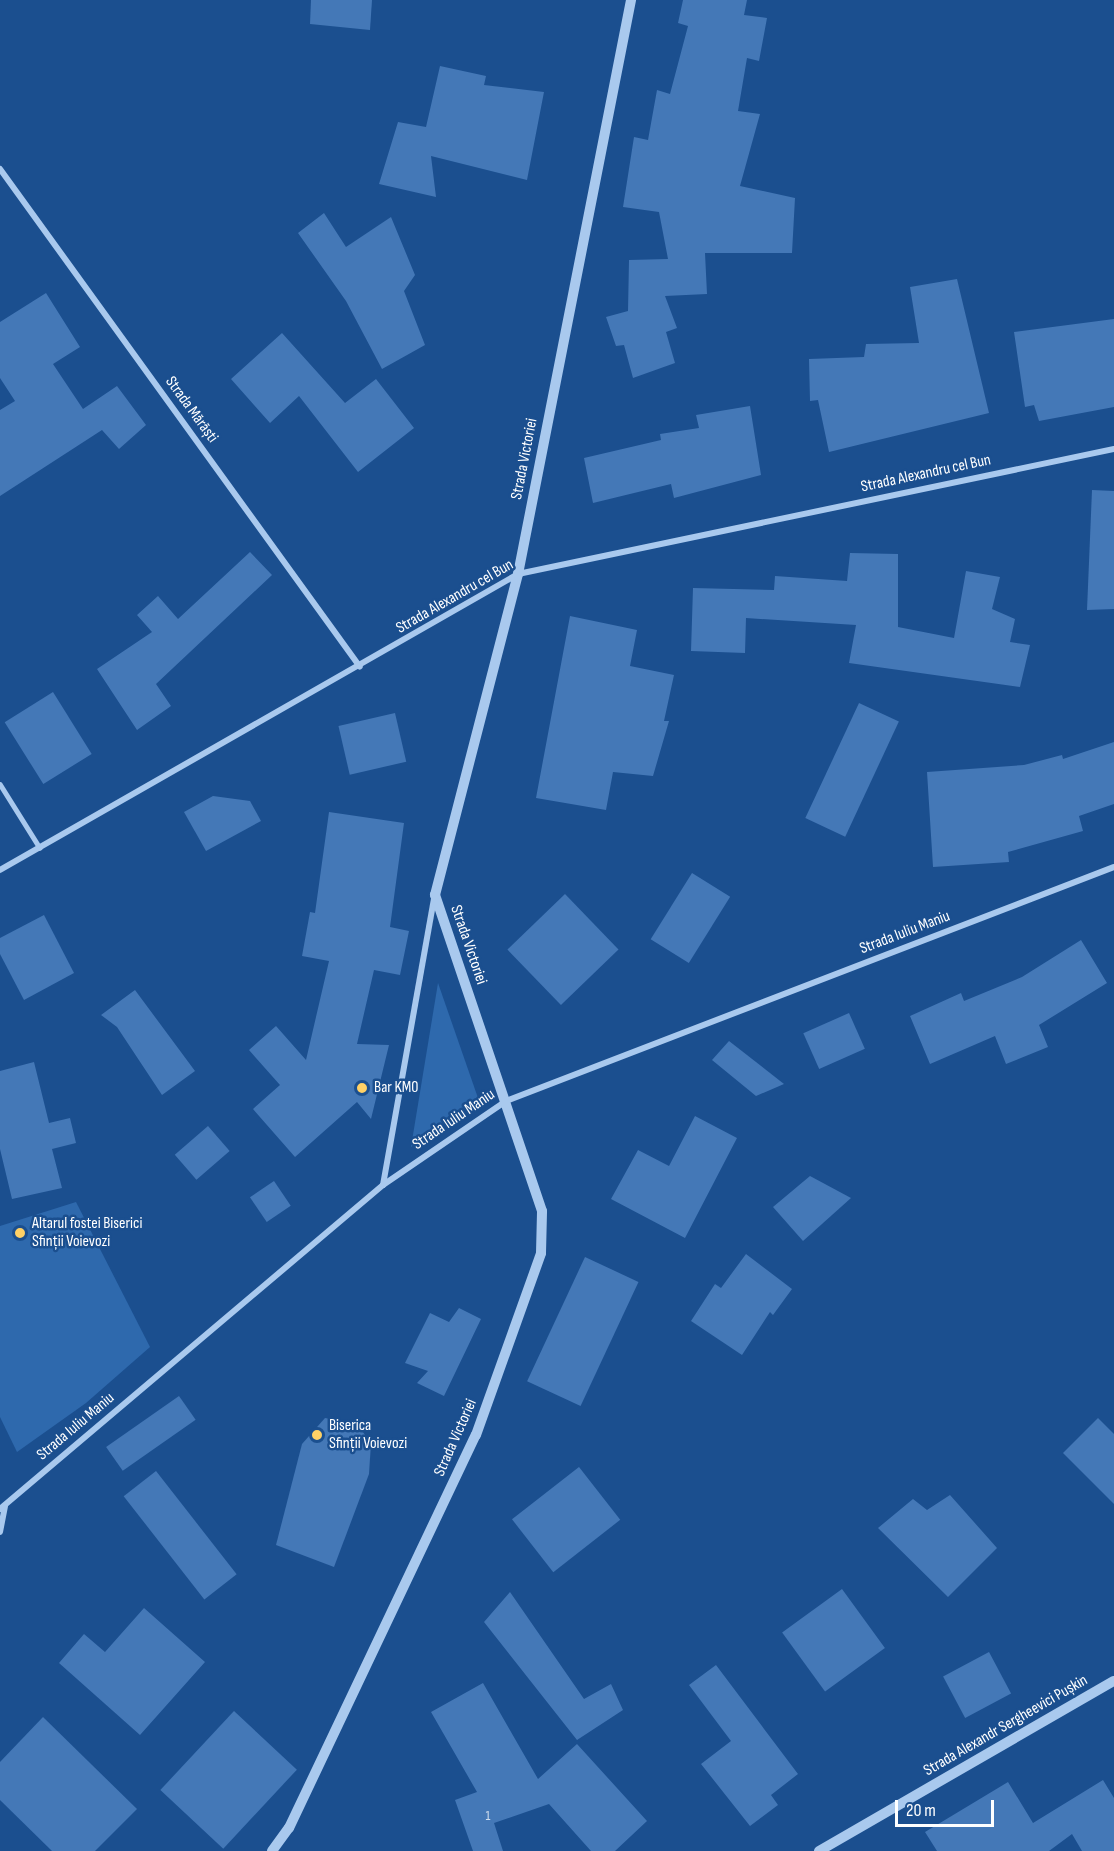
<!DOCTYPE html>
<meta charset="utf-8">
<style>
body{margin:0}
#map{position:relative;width:1114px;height:1851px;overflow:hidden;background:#1b4f8f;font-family:"Sofia Sans Condensed",sans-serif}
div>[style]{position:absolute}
.green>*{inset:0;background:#2e69ad}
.building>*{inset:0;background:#4478b7;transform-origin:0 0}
.service>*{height:4.5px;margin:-2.25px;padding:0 2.25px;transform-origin:2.25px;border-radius:2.25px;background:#a9c9ee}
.minor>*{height:6px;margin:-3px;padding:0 3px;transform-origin:3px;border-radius:3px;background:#a9c9ee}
.tertiary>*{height:10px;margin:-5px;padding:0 5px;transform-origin:5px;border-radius:5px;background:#a9c9ee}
.dots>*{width:16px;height:16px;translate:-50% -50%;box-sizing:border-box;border:3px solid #1b4f8f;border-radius:50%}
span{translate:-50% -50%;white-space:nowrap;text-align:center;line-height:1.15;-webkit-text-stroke:5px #1b4f8f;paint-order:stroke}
.number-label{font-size:14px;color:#d0dded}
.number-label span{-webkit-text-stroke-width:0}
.street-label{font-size:16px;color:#fff}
.poi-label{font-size:16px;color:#fff}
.left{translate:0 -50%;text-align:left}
.scale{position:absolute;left:895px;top:1800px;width:99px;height:27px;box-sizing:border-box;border:3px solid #fff;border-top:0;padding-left:8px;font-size:18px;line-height:21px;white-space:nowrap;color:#fff;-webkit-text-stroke:4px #1b4f8f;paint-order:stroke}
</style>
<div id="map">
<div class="green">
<div style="clip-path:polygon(438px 983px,478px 1098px,411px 1147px)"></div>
<div style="clip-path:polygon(76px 1202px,150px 1347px,86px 1403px,17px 1452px,0 1417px,0 1226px)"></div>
</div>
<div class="building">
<div style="clip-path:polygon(311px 0,372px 0,370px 30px,310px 24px)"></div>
<div style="clip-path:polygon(683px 0,747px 0,744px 15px,767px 18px,759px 61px,747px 58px,738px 111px,760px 114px,740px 186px,795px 198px,792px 253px,705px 253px,707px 294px,665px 296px,677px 328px,666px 332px,675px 363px,633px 378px,624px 345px,616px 346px,606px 317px,628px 311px,629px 260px,668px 259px,659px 212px,623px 207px,634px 137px,648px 140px,657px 90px,670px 94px,688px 26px,678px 23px)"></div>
<div style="clip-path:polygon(440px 66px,486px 76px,484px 85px,544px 92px,527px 180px,431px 156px,436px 197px,379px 184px,398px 122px,426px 127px)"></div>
<div style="clip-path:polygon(324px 213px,346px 247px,391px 217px,415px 275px,404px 291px,425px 345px,382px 369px,346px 301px,298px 233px)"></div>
<div style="clip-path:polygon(957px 279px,989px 413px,829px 452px,818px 400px,810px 401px,809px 359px,864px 357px,866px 344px,919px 343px,910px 287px)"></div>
<div style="clip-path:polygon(46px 293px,80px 347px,53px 364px,83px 409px,117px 386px,146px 425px,119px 449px,102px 430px,0 496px,0 410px,15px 401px,0 378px,0 322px)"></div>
<div style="clip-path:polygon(1114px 319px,1114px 407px,1039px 421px,1034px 405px,1025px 407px,1014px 332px)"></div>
<div style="clip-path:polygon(282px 333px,345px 403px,376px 379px,414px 428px,358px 472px,299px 396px,270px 423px,231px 379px)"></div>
<div style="clip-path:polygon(750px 406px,761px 475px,674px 498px,671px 484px,593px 503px,584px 458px,661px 440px,660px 434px,699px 428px,696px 415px)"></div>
<div style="clip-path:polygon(1092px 490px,1114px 491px,1114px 609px,1087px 610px)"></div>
<div style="clip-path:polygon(250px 552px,272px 575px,156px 684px,171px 706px,137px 730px,97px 669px,152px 632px,137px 615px,158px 596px,178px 619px)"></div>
<div style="clip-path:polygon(850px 553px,898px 554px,898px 627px,954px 638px,966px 571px,1000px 577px,992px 609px,1015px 619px,1010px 642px,1030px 645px,1020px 687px,849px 663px,856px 625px,746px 618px,745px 653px,691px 651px,693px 588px,774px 590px,775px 576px,847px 581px)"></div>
<div style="clip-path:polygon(570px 616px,637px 630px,630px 666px,674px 675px,664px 721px,669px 721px,653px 776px,613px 772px,606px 810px,536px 798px)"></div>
<div style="left:53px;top:692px;width:73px;height:57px;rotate:58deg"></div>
<div style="left:859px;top:703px;width:44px;height:127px;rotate:25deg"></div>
<div style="left:395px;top:713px;width:50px;height:58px;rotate:77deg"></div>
<div style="clip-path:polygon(1114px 742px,1114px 804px,1079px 816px,1083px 831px,1008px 852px,1009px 862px,933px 867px,927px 772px,1024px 765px,1062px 755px,1063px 759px)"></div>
<div style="clip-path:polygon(213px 796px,250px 801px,261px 821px,206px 851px,184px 812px)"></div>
<div style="clip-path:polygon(329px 812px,404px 823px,390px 927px,409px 931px,400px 975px,374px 970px,357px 1044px,389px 1045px,371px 1119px,357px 1102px,295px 1157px,253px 1109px,280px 1085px,249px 1050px,276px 1026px,306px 1060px,329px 961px,302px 956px,310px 912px,315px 913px)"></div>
<div style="left:692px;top:873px;width:45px;height:78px;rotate:32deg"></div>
<div style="left:565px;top:894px;width:77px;height:80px;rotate:46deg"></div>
<div style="clip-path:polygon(44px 915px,74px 973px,24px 1000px,0 954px,0 938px)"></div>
<div style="clip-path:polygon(1081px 940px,1107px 983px,1039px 1025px,1048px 1047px,1006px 1064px,995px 1036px,930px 1064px,910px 1016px,961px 993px,964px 1001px,1022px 977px)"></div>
<div style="clip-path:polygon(135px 990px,195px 1071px,162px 1095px,117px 1027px,101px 1015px)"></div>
<div style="left:849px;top:1013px;width:39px;height:50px;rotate:66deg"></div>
<div style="clip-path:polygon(729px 1041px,784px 1084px,756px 1096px,712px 1060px)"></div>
<div style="clip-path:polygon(34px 1062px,49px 1123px,70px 1118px,76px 1143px,52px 1149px,62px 1188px,12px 1199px,0 1149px,0 1071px)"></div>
<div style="clip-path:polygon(695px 1116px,737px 1138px,685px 1238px,611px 1199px,638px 1150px,669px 1166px)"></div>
<div style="left:208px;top:1126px;width:33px;height:44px;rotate:49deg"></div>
<div style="clip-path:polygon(810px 1176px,851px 1198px,803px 1241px,773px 1207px)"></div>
<div style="left:274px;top:1181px;width:30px;height:29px;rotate:56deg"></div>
<div style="clip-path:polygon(746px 1254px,792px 1289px,773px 1315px,770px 1312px,742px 1355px,691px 1321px,715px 1284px,721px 1288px)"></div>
<div style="left:585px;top:1257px;width:59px;height:137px;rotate:25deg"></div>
<div style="clip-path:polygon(459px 1308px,481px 1319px,444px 1396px,417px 1383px,428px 1371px,405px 1363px,430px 1313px,449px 1322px)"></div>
<div style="left:179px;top:1396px;width:29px;height:89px;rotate:55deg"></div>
<div style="clip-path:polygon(325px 1418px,357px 1424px,371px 1443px,369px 1474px,334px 1567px,276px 1545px,302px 1444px)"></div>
<div style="clip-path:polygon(1098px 1418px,1114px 1434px,1114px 1504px,1063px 1453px)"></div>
<div style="left:579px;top:1467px;width:67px;height:85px;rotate:52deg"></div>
<div style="left:156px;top:1471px;width:131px;height:41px;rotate:52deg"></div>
<div style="clip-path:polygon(950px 1495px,997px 1548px,948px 1597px,878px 1528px,913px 1499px,927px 1510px)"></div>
<div style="left:842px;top:1589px;width:73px;height:74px;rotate:54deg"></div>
<div style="clip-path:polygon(510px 1592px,584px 1699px,611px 1684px,623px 1710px,577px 1740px,484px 1622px)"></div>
<div style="clip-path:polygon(144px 1608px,205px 1662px,140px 1735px,59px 1663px,84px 1634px,105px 1652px)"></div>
<div style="left:989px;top:1652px;width:47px;height:52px;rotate:62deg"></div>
<div style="clip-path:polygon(716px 1665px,798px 1774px,771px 1795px,778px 1805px,750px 1826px,701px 1764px,731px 1741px,689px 1685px)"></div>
<div style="clip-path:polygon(483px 1683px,538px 1779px,577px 1744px,647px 1821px,615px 1851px,591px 1851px,549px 1804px,494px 1823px,503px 1851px,473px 1851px,455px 1800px,477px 1792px,431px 1712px)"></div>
<div style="left:234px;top:1711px;width:86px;height:108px;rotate:43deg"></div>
<div style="clip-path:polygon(43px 1717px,137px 1809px,95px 1851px,52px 1851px,0 1800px,0 1762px)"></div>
<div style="clip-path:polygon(1103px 1780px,1114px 1798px,1114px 1851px,1082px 1851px,1072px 1834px,1049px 1851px,937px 1851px,925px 1832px,1008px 1782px,1033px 1823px)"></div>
</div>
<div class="service">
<div style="left:0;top:784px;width:75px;rotate:58deg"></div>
</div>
<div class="minor">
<div style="left:0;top:169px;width:614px;rotate:54.14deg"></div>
<div style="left:0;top:870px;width:597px;rotate:-29.74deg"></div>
<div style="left:518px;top:574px;width:609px;rotate:-11.85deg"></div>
<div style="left:383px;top:1185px;width:291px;rotate:-79.9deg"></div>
<div style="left:0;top:1509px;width:502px;rotate:-40.23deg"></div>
<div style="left:383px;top:1185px;width:149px;rotate:-34.3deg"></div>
<div style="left:506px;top:1101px;width:651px;rotate:-21.05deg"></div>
<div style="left:0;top:1532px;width:26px;rotate:-79deg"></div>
</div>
<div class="tertiary">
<div style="left:272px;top:1851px;width:29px;rotate:-54deg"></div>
<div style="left:289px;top:1828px;width:435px;rotate:-64.6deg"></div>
<div style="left:476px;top:1435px;width:193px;rotate:-70.3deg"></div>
<div style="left:541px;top:1253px;width:42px;rotate:-88.6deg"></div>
<div style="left:542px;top:1211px;width:334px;rotate:-108.7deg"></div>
<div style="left:435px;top:895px;width:332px;rotate:-75.5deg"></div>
<div style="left:518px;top:574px;width:585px;rotate:-78.86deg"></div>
<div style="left:819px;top:1851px;width:340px;rotate:-30deg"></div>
</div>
<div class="dots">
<div style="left:362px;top:1088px;background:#ffd166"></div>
<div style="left:20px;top:1233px;background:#ffd166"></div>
<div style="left:317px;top:1435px;background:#ffd166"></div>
</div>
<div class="number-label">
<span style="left:488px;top:1816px">1</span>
</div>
<div class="street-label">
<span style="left:191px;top:410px;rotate:54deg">Strada Mărăști</span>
<span style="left:525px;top:459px;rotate:-79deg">Strada Victoriei</span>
<span style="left:926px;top:474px;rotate:-12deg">Strada Alexandru cel Bun</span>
<span style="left:455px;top:597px;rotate:-30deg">Strada Alexandru cel Bun</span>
<span style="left:905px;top:933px;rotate:-21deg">Strada Iuliu Maniu</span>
<span style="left:468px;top:945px;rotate:71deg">Strada Victoriei</span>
<span style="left:454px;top:1120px;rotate:-34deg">Strada Iuliu Maniu</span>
<span style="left:76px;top:1427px;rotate:-40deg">Strada Iuliu Maniu</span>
<span style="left:456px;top:1438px;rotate:-66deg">Strada Victoriei</span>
<span style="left:1006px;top:1726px;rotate:-30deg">Strada Alexandr Sergheevici Pușkin</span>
</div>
<div class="poi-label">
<span class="left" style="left:374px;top:1088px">Bar KM0</span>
<span class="left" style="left:32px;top:1233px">Altarul fostei Biserici<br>Sfinții Voievozi</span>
<span class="left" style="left:329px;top:1435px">Biserica<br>Sfinții Voievozi</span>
</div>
<div class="scale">20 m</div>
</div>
